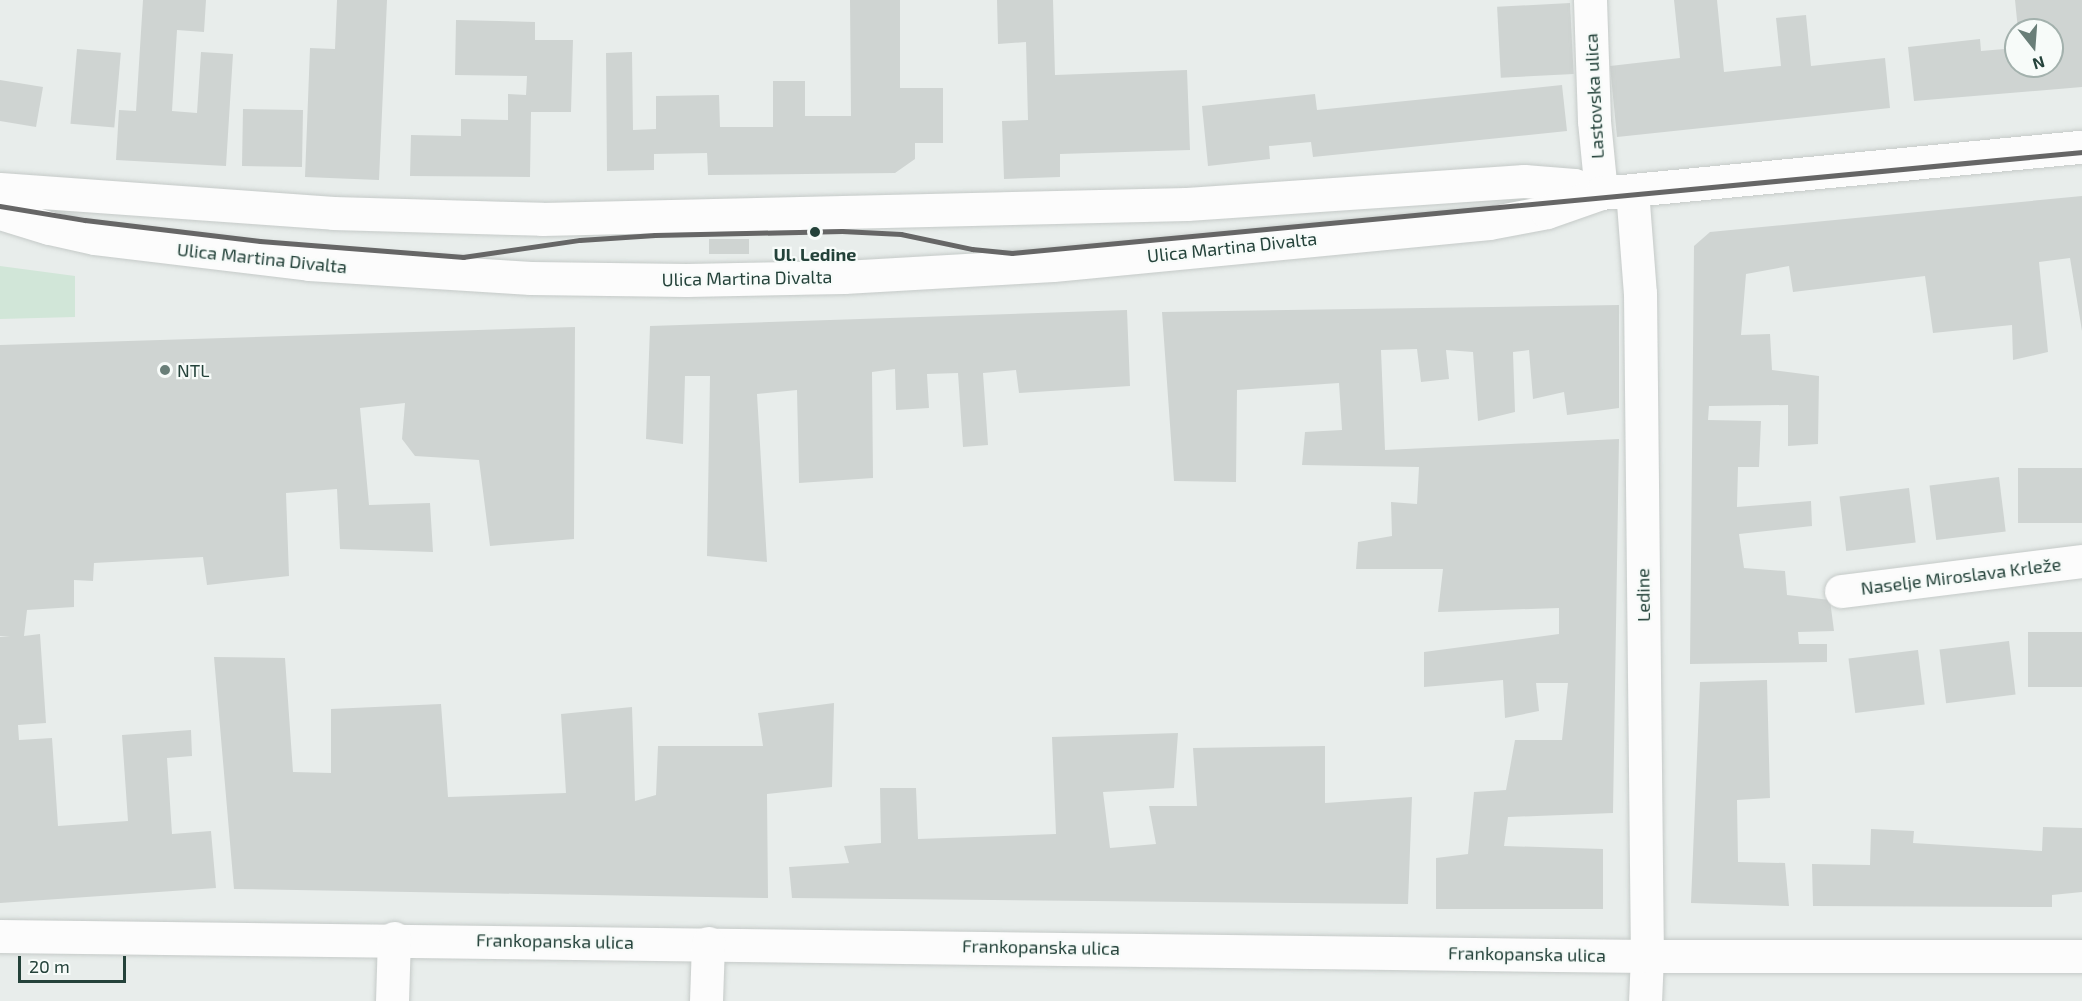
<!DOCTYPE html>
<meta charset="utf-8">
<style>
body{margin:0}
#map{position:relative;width:2082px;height:1001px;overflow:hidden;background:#e8edeb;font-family:"Exo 2",sans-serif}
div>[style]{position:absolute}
.green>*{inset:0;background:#d1e6d8}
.building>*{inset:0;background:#cfd4d2;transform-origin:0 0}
.roads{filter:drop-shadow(0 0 2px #c5cac8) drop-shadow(0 0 2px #c5cac8)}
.minor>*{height:33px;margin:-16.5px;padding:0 16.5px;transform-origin:16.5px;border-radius:16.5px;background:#fcfcfc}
.tertiary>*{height:33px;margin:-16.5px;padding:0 16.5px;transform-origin:16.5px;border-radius:16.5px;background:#fcfcfc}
.tram-1>*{height:4.5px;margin:-2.25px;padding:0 2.25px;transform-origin:2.25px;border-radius:2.25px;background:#666}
.dots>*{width:16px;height:16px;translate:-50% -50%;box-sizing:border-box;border:3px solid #f7fbf9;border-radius:50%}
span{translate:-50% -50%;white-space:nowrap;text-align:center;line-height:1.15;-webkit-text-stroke:4.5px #f7fbf9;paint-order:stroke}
.street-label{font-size:18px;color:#24423a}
.stop-label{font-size:18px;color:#24423a;font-weight:700}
.poi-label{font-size:18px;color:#24423a}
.left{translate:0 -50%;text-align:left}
.north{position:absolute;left:2004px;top:18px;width:60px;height:60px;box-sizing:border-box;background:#f7fbf9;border:2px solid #a3b1ad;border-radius:50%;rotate:163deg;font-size:16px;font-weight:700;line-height:24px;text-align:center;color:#24423a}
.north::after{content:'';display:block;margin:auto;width:21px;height:27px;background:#697e78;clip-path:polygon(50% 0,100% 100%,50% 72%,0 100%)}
.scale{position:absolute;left:18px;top:956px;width:108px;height:27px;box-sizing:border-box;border:3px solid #24423a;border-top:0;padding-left:8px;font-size:18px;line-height:21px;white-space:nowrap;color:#24423a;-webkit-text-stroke:4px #f7fbf9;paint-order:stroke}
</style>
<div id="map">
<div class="green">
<div style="clip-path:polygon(0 266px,75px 276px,75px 317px,0 319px)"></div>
</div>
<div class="building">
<div style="clip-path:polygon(143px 0,206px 0,204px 32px,177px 30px,172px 111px,197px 113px,201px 52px,233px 54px,226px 166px,116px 160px,119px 110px,136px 111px)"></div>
<div style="clip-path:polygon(337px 0,387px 0,379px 180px,305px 177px,310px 48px,335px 49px)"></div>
<div style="clip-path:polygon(850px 0,900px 0,900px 88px,943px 88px,943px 143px,915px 143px,915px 159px,895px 173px,708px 175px,707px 153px,654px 154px,654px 170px,607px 171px,606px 53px,632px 52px,633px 130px,656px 129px,656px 96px,719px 95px,720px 127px,773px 127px,773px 81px,805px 81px,805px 116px,851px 116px)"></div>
<div style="clip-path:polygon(997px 0,1053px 0,1055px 75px,1187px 70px,1190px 150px,1060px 154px,1060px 177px,1004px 179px,1002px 121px,1028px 120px,1026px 42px,998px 44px)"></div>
<div style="clip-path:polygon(1674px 0,1717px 0,1724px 72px,1781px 66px,1776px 18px,1806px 15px,1811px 66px,1885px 58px,1890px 108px,1617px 137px,1610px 66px,1680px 58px)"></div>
<div style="clip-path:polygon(2015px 0,2082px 0,2082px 87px,1914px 101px,1908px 47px,1980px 39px,1981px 51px,2016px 48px,2016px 66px,2052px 66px,2052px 30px,2018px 30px)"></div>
<div style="left:1570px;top:3px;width:71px;height:73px;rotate:87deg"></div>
<div style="clip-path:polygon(456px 20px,535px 22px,535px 40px,573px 40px,571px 112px,531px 112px,530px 177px,410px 176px,411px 135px,461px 136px,461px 119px,508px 120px,508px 94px,526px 95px,527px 76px,455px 75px)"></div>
<div style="left:77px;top:49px;width:44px;height:75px;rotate:5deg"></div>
<div style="clip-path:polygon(0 80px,43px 87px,36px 127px,0 121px)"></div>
<div style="clip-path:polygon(1562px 85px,1567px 131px,1313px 157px,1311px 142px,1269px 146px,1270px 159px,1208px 166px,1202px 106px,1315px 94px,1317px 110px)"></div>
<div style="left:243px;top:109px;width:60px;height:57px;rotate:1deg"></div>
<div style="clip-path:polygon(2082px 196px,2082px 331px,2070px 258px,2039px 262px,2048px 352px,2013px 360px,2012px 325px,1933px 333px,1925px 276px,1793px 292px,1789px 266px,1746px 274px,1741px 335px,1770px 334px,1772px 370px,1819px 376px,1818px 444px,1788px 446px,1788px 405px,1709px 406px,1708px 420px,1761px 421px,1759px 467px,1738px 467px,1737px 507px,1811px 501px,1812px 526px,1739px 534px,1744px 568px,1785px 571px,1787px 595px,1830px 600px,1834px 631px,1798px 632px,1799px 644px,1827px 644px,1827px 662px,1690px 664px,1694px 246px,1710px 232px)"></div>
<div style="left:749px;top:239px;width:15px;height:40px;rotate:90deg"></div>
<div style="clip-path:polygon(1619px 305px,1619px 408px,1567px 415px,1564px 392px,1533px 399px,1529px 350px,1513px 352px,1515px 412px,1478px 421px,1473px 352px,1446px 350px,1449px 379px,1421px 382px,1417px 349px,1381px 350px,1385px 450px,1619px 439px,1613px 813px,1508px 817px,1504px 846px,1603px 849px,1603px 909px,1436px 909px,1436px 858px,1468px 854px,1474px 792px,1506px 790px,1515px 740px,1562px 740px,1568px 683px,1536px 683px,1539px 711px,1505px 718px,1503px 680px,1424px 687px,1424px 652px,1559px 634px,1559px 608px,1438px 612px,1443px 569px,1356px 569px,1358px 542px,1392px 536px,1391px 502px,1417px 504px,1419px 467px,1302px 465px,1305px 432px,1342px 430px,1339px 383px,1237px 390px,1236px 482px,1174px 481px,1162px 312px)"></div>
<div style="clip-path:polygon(1127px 310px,1130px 386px,1019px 393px,1016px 370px,983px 373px,988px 445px,963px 447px,958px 373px,927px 374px,929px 408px,896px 410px,895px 369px,872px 372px,873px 478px,799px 483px,797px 390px,757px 394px,767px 562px,707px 556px,710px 376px,685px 376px,683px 444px,646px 439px,650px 326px)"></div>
<div style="clip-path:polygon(575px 327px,574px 539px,490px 546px,479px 460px,415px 456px,402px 439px,405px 403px,360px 408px,369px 505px,430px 503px,433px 552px,340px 549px,337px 489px,286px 493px,289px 576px,207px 585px,203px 557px,94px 563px,93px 581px,74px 580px,74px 607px,27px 610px,24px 636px,40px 634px,46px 723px,18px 725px,19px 740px,52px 738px,58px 826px,128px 821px,122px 735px,191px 730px,192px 756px,167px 758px,172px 834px,211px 831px,216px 888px,0 903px,0 637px,10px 636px,0 636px,0 345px)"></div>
<div style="left:2082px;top:468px;width:55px;height:64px;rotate:90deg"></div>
<div style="left:1999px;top:477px;width:55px;height:70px;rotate:83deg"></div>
<div style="left:1909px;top:488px;width:55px;height:70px;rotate:83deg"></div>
<div style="left:2082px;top:632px;width:55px;height:54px;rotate:90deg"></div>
<div style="left:2009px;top:641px;width:54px;height:70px;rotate:83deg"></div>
<div style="left:1918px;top:650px;width:55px;height:70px;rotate:83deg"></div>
<div style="clip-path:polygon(214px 657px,285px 658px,293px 772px,331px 773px,331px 709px,441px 704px,448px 797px,566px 793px,561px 714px,632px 707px,635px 801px,656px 795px,658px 746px,763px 746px,758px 713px,834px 703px,832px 787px,767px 794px,768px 898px,234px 889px)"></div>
<div style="clip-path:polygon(1767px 680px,1770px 798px,1737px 800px,1738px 862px,1785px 863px,1789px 906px,1691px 903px,1700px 682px)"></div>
<div style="clip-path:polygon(1178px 733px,1174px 788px,1103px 792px,1110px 848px,1156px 844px,1149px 806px,1197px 806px,1193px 748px,1325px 746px,1325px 803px,1412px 797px,1408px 904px,792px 898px,789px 867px,849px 863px,844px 846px,881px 843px,880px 788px,916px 788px,918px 839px,1056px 834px,1052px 737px)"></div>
<div style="clip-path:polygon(2043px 827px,2082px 828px,2082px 892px,2052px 895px,2052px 907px,1813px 906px,1812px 864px,1870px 865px,1871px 829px,1914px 831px,1913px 843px,2042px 851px)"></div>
</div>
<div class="roads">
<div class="minor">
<div style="left:1590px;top:0;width:121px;rotate:88.1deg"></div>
<div style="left:1594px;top:121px;width:72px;rotate:84.4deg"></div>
<div style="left:1632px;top:190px;width:103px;rotate:85.6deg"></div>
<div style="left:1640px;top:293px;width:663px;rotate:89.4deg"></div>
<div style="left:1647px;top:956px;width:45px;rotate:92.5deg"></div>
<div style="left:1841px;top:591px;width:243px;rotate:-7.1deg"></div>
<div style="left:0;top:936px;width:1647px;rotate:0.7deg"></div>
<div style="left:1647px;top:956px;width:435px"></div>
<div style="left:392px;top:1001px;width:63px;rotate:-88.2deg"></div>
<div style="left:706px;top:1001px;width:58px;rotate:-88deg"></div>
</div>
<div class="tertiary">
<div style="left:0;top:189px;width:334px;rotate:4.1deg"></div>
<div style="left:333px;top:213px;width:209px;rotate:1.6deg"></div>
<div style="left:542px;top:219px;width:645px;rotate:-1.33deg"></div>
<div style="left:1187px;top:204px;width:338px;rotate:-3.9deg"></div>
<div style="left:1524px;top:181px;width:50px;rotate:4.6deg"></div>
<div style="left:1574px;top:185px;width:28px;rotate:17deg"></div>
<div style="left:0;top:213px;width:51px;rotate:17deg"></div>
<div style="left:49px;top:228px;width:47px;rotate:12.3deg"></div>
<div style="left:95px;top:238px;width:216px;rotate:6.9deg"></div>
<div style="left:309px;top:264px;width:222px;rotate:3.6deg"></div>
<div style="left:531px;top:278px;width:155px;rotate:0.7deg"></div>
<div style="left:686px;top:280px;width:158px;rotate:-1.1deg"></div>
<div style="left:844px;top:277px;width:209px;rotate:-3.3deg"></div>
<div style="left:1053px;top:265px;width:438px;rotate:-5.5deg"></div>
<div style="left:1489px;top:223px;width:59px;rotate:-10.7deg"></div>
<div style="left:1547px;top:212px;width:57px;rotate:-19.4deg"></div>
<div style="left:1601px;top:193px;width:483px;rotate:-5.5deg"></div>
</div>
</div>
<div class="tram-1">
<div style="left:0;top:206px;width:86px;rotate:9.4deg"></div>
<div style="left:85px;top:220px;width:176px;rotate:6.8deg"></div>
<div style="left:260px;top:241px;width:204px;rotate:4.5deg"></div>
<div style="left:463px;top:257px;width:118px;rotate:-8.3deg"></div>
<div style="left:580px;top:240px;width:75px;rotate:-3.8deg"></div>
<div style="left:655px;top:235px;width:187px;rotate:-1.2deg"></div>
<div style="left:842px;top:231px;width:59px;rotate:2.9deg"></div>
<div style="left:901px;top:234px;width:73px;rotate:11.9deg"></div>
<div style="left:972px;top:249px;width:40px;rotate:5.7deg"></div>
<div style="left:1012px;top:253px;width:1075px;rotate:-5.39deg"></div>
</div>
<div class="dots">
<div style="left:815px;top:232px;background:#24423a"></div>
<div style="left:165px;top:370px;background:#697e78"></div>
</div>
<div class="street-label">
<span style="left:1594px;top:96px;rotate:-93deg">Lastovska ulica</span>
<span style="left:1232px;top:247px;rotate:-6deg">Ulica Martina Divalta</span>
<span style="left:262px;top:258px;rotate:6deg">Ulica Martina Divalta</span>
<span style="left:747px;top:278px;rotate:-1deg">Ulica Martina Divalta</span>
<span style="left:1961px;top:576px;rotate:-7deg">Naselje Miroslava Krleže</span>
<span style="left:1643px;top:595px;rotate:-91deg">Ledine</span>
<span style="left:555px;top:941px;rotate:1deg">Frankopanska ulica</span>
<span style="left:1041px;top:947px;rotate:1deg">Frankopanska ulica</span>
<span style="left:1527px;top:954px;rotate:1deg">Frankopanska ulica</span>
</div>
<div class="stop-label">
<span style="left:815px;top:254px">Ul. Ledine</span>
</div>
<div class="poi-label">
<span class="left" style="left:177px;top:370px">NTL</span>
</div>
<div class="north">N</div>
<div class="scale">20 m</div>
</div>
